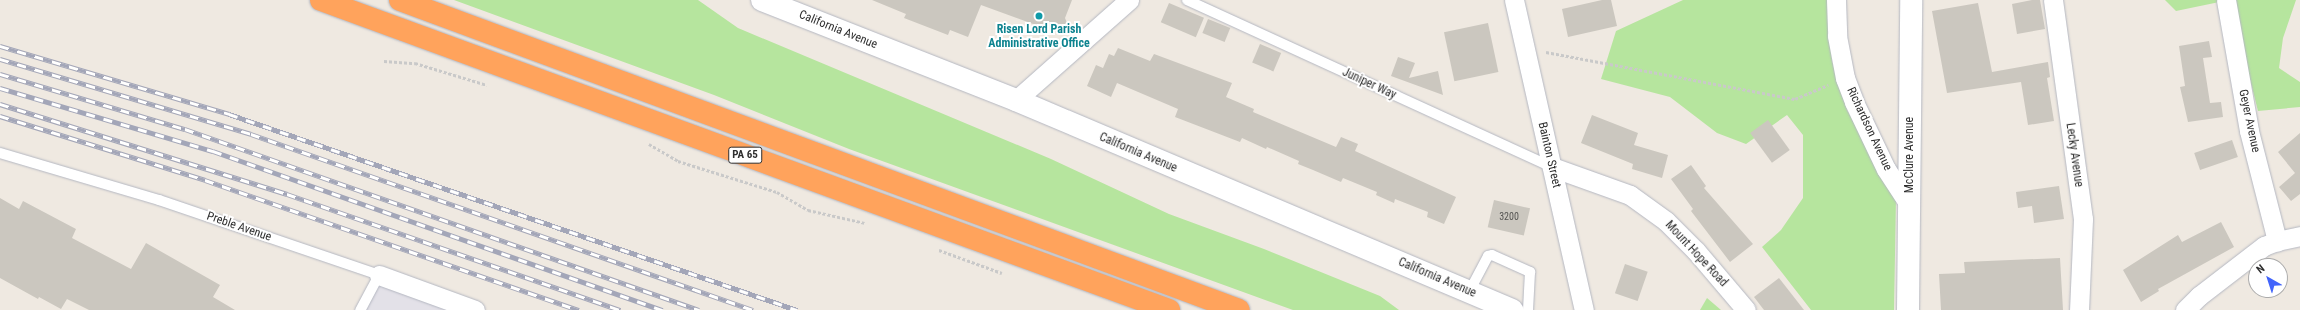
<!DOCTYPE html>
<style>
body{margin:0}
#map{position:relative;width:2300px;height:310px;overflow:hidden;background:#efe9e1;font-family:"Roboto Condensed",sans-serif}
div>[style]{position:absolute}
.industrial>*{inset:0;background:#e3e1e8}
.green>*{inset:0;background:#b6e59e}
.building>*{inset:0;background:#cbc7bf;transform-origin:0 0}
.path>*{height:2.5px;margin-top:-1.25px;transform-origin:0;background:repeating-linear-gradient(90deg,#c9c9c9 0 3px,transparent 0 5px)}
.roads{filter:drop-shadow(0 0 1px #b4b7c1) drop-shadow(0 0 1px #b4b7c1)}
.service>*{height:10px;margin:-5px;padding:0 5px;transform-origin:5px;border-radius:5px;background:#fff}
.minor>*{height:19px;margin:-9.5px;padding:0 9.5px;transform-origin:9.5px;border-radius:9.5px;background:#fff}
.tertiary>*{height:22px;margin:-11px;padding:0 11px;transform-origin:11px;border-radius:11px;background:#fff}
.motorway>*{height:22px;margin:-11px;padding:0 11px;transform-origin:11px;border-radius:11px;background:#ffa35c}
.rail>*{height:4.5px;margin-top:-2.25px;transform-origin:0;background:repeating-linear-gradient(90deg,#fff 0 9px,#a3a6b8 0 18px);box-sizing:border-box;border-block:1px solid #a3a6b8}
.dots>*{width:11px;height:11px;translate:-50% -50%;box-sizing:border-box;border:2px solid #fff;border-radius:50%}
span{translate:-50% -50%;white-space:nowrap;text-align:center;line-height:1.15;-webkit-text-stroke:4px #fff;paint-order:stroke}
.number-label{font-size:10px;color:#555452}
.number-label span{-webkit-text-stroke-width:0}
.shield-label span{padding:1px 3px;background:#fff;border:1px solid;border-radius:3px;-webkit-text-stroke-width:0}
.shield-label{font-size:11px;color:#2e2e2e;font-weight:700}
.street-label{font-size:12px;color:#2e2e2e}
.culture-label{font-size:12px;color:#0d838f;font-weight:700}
.north{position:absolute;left:2248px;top:258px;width:40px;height:40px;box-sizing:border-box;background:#fff;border:1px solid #ababab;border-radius:50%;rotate:321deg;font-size:11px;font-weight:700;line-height:16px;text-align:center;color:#2e2e2e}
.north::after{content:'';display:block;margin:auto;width:14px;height:18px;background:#4264fb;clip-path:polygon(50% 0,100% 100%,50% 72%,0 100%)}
</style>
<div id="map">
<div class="industrial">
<div style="clip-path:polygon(377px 282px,475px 310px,363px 310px)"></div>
</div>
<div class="green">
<div style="clip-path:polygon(454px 0,698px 0,738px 28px,1051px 159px,1169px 214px,1264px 249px,1380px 296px,1399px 310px,1293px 310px,849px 149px,714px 95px)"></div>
<div style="clip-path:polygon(1683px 0,1828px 0,1832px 61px,1847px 110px,1896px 198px,1894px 310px,1811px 310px,1762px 247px,1781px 230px,1803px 198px,1803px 135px,1787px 115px,1746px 144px,1717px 133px,1670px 97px,1601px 79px,1616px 31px)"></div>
<div style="clip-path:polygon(2165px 0,2229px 0,2176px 11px)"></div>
<div style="clip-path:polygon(2230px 0,2296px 0,2283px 38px,2279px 68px,2300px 82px,2300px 107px,2258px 111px)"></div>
<div style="clip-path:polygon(1707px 298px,1721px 310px,1700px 310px)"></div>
</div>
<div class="building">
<div style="clip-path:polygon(872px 0,1072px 0,1065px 18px,1067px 23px,1064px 30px,1058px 33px,981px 5px,968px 37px,950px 30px,948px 35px,904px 18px,906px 14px)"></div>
<div style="clip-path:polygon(1602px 0,1611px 0,1617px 26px,1568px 37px,1562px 9px)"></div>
<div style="clip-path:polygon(2032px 0,2040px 0,2045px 29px,2017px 34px,2012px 4px)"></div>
<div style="left:1169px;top:3px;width:38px;height:21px;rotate:23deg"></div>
<div style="clip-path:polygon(1978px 3px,1992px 72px,2048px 62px,2050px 77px,2047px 78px,2054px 121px,2028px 125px,2021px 82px,1947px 93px,1932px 11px)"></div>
<div style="left:1208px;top:19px;width:24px;height:15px;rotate:22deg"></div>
<div style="left:1488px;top:23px;width:50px;height:45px;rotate:78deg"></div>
<div style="clip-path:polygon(2209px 41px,2212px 57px,2203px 58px,2210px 103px,2221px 102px,2223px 117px,2188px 122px,2180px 87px,2185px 86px,2179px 46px)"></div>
<div style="left:1260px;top:44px;width:23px;height:20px;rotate:23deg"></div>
<div style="clip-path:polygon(1118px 48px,1150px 61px,1154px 54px,1232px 83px,1226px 97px,1254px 109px,1253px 112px,1336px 147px,1341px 137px,1358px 144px,1355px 151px,1456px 197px,1444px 224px,1427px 217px,1428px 212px,1395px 199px,1394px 203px,1376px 195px,1377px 192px,1343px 178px,1341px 182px,1313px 170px,1298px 164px,1299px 161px,1267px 147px,1266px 149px,1242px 138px,1240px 142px,1175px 117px,1178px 109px,1117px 83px,1111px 97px,1087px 86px,1096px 65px,1103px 68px,1109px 54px,1114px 56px)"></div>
<div style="clip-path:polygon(1398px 57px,1415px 63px,1409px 78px,1438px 71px,1443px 95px,1391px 76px)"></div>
<div style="clip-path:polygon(1592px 115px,1638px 133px,1634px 145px,1668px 155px,1662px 178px,1632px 169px,1633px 164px,1581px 143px)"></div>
<div style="left:1768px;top:120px;width:37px;height:22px;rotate:54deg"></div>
<div style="clip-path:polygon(2300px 133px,2300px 194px,2291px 201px,2279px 187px,2295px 173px,2278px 152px)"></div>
<div style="left:2232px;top:140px;width:18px;height:40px;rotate:71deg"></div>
<div style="clip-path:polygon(1691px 165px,1706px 186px,1704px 188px,1753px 244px,1730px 262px,1691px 211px,1693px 209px,1671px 179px)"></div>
<div style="clip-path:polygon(2059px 186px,2064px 219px,2034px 223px,2032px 206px,2018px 208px,2016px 192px)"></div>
<div style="clip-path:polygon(0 198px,19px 209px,23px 201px,76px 229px,72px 238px,131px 269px,146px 243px,220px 285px,213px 297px,235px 310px,89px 310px,67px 299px,61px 309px,39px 297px,38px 299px,0 278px)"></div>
<div style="left:1494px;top:200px;width:37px;height:28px;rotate:13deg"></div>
<div style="clip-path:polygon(2221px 222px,2234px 247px,2158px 289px,2159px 291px,2141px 302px,2123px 270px,2178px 235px,2182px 242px)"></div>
<div style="clip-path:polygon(2060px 258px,2063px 310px,1941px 310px,1939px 274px,1965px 273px,1964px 262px)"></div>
<div style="left:1625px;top:264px;width:24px;height:31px;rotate:19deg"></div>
<div style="clip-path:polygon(1779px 278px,1804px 310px,1764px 310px,1754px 297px)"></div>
</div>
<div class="path">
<div style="left:1546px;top:52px;width:253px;rotate:10.7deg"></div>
<div style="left:1795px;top:99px;width:36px;rotate:-23deg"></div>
<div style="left:384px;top:61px;width:31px;rotate:4deg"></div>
<div style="left:415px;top:63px;width:75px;rotate:17deg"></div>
<div style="left:649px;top:144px;width:34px;rotate:30deg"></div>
<div style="left:678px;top:161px;width:104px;rotate:17.4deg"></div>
<div style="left:777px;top:192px;width:36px;rotate:30deg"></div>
<div style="left:808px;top:210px;width:58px;rotate:12.8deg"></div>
<div style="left:939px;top:250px;width:67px;rotate:20.1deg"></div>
</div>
<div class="roads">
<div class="service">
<div style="left:1187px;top:0;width:401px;rotate:24.6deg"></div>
<div style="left:0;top:153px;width:166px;rotate:16.5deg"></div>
<div style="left:159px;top:200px;width:232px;rotate:18.8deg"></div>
<div style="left:379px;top:275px;width:40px;rotate:118deg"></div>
<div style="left:1469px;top:292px;width:41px;rotate:-62.2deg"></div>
<div style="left:1488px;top:256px;width:4px;rotate:-14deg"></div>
<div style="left:1492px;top:255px;width:42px;rotate:24.1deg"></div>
<div style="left:1530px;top:272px;width:38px;rotate:93deg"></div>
</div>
<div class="minor">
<div style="left:1514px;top:0;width:318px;rotate:77.3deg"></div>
<div style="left:1836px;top:0;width:36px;rotate:88deg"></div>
<div style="left:1837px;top:36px;width:43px;rotate:79.2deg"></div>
<div style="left:1845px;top:78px;width:26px;rotate:69deg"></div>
<div style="left:1854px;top:102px;width:74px;rotate:64.5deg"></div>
<div style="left:1886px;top:169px;width:44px;rotate:57deg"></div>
<div style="left:2053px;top:0;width:221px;rotate:82.2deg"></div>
<div style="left:2083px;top:219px;width:91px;rotate:92.5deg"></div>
<div style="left:2226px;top:0;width:133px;rotate:80deg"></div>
<div style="left:2249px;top:131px;width:114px;rotate:75.7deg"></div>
<div style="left:1016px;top:100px;width:151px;rotate:-41.5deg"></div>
<div style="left:1552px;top:167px;width:83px;rotate:19.7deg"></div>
<div style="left:1630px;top:195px;width:44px;rotate:35.8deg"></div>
<div style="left:1666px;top:221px;width:42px;rotate:45deg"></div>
<div style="left:1696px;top:251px;width:77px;rotate:49.7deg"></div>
<div style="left:379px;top:275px;width:102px;rotate:20deg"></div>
<div style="left:2185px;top:310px;width:20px;rotate:-45deg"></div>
<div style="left:2199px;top:296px;width:82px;rotate:-37.6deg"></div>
<div style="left:2264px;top:246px;width:14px;rotate:-21deg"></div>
<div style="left:2277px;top:241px;width:24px;rotate:-12deg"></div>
</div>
<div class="tertiary">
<div style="left:762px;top:0;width:273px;rotate:21.5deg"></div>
<div style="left:1016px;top:100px;width:539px;rotate:22.95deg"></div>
<div style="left:1908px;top:310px;width:310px;rotate:-89.4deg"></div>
</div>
<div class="motorway">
<div style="left:321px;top:0;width:903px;rotate:20.08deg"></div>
<div style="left:400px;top:0;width:894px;rotate:20.28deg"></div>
</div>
</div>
<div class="rail">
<div style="left:0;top:46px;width:239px;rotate:16.5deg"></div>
<div style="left:229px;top:114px;width:601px;rotate:19.04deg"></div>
<div style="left:0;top:59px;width:262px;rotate:16.6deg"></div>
<div style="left:251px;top:134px;width:532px;rotate:19.32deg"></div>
<div style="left:0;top:74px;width:193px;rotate:16.6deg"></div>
<div style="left:185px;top:129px;width:545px;rotate:19.4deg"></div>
<div style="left:0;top:88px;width:222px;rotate:16.5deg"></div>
<div style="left:213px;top:151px;width:477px;rotate:19.5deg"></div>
<div style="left:0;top:104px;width:301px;rotate:17.4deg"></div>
<div style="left:287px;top:194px;width:353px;rotate:19.2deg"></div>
<div style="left:0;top:116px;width:215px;rotate:17.3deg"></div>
<div style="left:205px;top:180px;width:396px;rotate:19.2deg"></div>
</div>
<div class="dots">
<div style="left:1039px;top:16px;background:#0f9aa8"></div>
</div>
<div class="number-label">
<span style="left:1509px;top:217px">3200</span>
</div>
<div class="shield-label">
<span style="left:745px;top:155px">PA 65</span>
</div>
<div class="street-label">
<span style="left:838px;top:30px;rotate:22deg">California Avenue</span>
<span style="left:1369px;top:84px;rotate:25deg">Juniper Way</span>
<span style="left:2249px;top:121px;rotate:78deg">Geyer Avenue</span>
<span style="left:1869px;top:129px;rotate:65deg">Richardson Avenue</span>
<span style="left:1138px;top:153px;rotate:23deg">California Avenue</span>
<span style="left:1549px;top:155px;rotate:77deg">Bainton Street</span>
<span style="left:1910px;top:155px;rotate:-90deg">McClure Avenue</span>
<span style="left:2074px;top:155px;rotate:82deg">Lecky Avenue</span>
<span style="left:239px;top:227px;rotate:19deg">Preble Avenue</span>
<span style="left:1696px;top:254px;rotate:47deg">Mount Hope Road</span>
<span style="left:1437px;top:278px;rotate:23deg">California Avenue</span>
</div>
<div class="culture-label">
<span style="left:1039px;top:37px">Risen Lord Parish<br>Administrative Office</span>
</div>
<div class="north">N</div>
</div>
